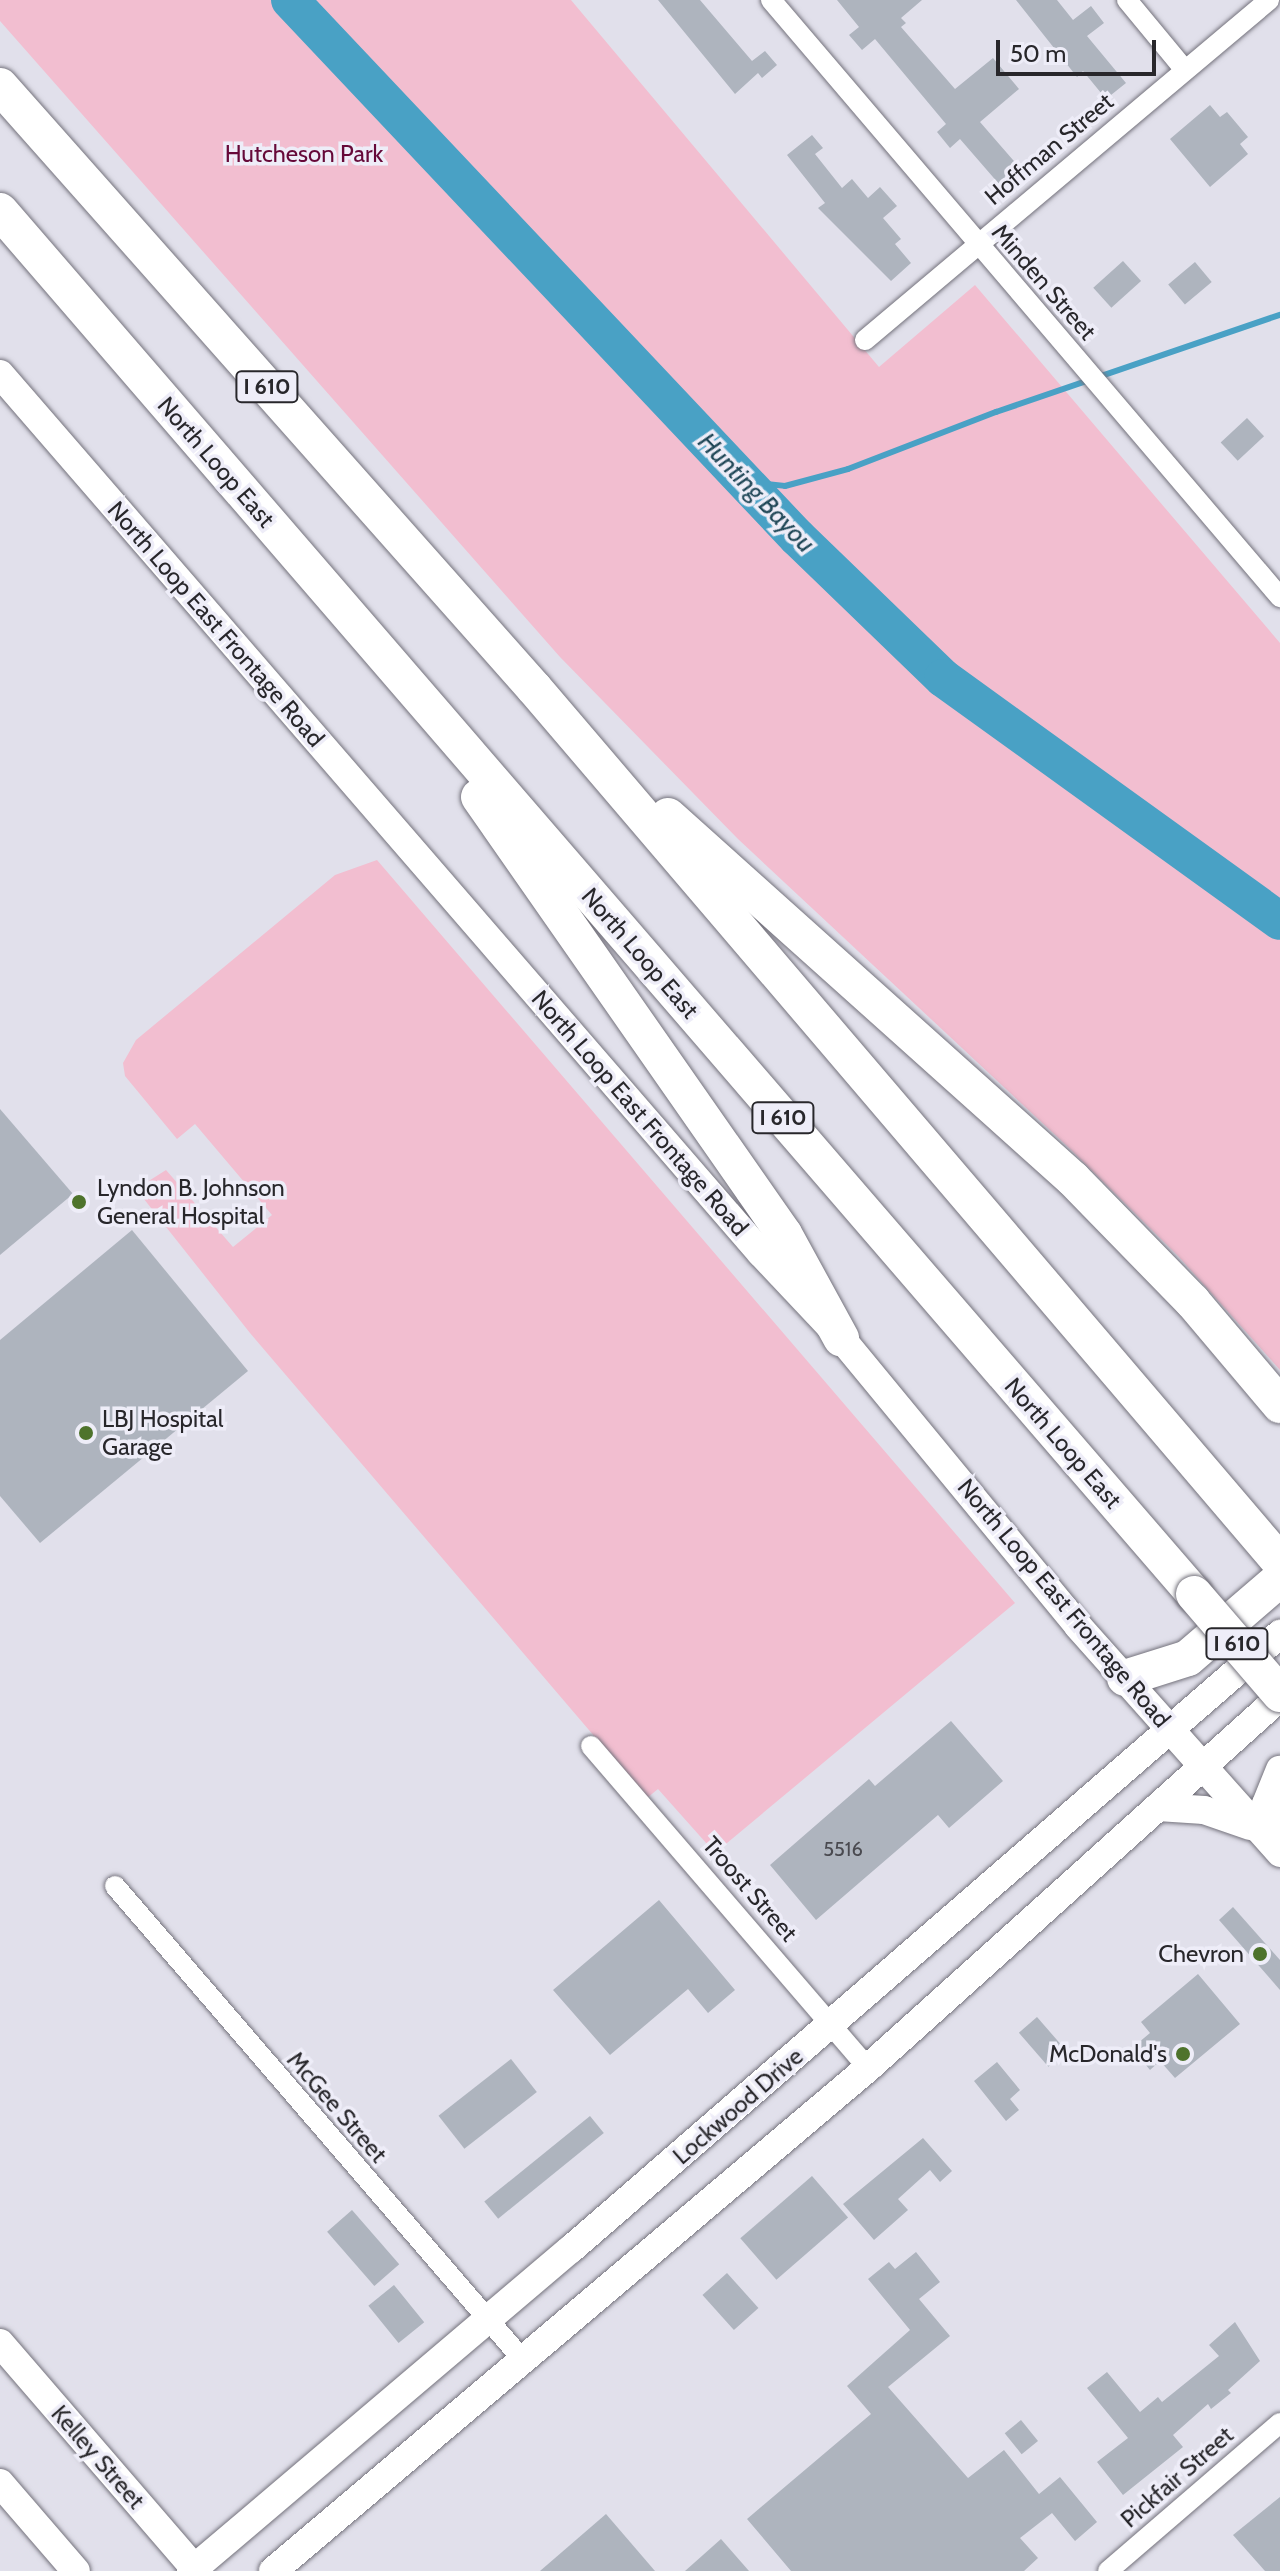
<!DOCTYPE html>
<style>
body{margin:0}
#map{position:relative;width:1280px;height:2571px;overflow:hidden;background:#e1e0eb;font-family:Cabin,sans-serif}
div>[style]{position:absolute}
.green>*{inset:0;background:#f2bed0}
.stream>*{height:6px;margin:-3px;padding:0 3px;transform-origin:3px;border-radius:3px;background:#49a1c5}
.river>*{height:38px;margin:-19px;padding:0 19px;transform-origin:19px;border-radius:19px;background:#49a1c5}
.building>*{inset:0;background:#aeb4be;transform-origin:0 0}
.roads{filter:drop-shadow(0 0 2px #74727c) drop-shadow(0 0 2px #74727c)}
.street>*{height:20px;margin:-10px;padding:0 10px;transform-origin:10px;border-radius:10px;background:#fff}
.secondary>*{height:28px;margin:-14px;padding:0 14px;transform-origin:14px;border-radius:14px;background:#fff}
.highway>*{height:36px;margin:-18px;padding:0 18px;transform-origin:18px;border-radius:18px;background:#fff}
.bridges{filter:drop-shadow(0 0 2px #74727c) drop-shadow(0 0 2px #74727c)}
.highway-bridge>*{height:36px;margin:-18px;padding:0 18px;transform-origin:18px;border-radius:18px;background:#fff}
.dots>*{width:22px;height:22px;translate:-50% -50%;box-sizing:border-box;border:4px solid #eeedf8;border-radius:50%}
span{translate:-50% -50%;white-space:nowrap;text-align:center;line-height:1.15;-webkit-text-stroke:7px #eeedf8;paint-order:stroke}
.number-label{font-size:20px;color:#4a4a50}
.number-label span{-webkit-text-stroke-width:0}
.shield-label span{padding:2px 6px;background:#eeedf8;border:2px solid;border-radius:6px;-webkit-text-stroke-width:0}
.shield-label{font-size:22px;color:#28272b;font-weight:700}
.street-label{font-size:24px;color:#28272b}
.park-label{font-size:24px;color:#660939}
.poi-label{font-size:24px;color:#28272b}
.left{translate:0 -50%;text-align:left}
.right{translate:-100% -50%;text-align:right}
.water-label{font-size:26px;color:#214858;font-style:italic}
.scale{position:absolute;left:996px;top:40px;width:160px;height:36px;box-sizing:border-box;border:4px solid #28272b;border-top:0;padding-left:10px;font-size:24px;line-height:28px;white-space:nowrap;color:#28272b;-webkit-text-stroke:6px #eeedf8;paint-order:stroke}
</style>
<div id="map">
<div class="green">
<div style="clip-path:polygon(0 0,571px 0,879px 367px,975px 285px,1280px 643px,1280px 1370px,1178px 1256px,1067px 1146px,738px 839px,560px 657px,0 21px)"></div>
<div style="clip-path:polygon(377px 860px,1015px 1603px,715px 1853px,658px 1789px,647px 1798px,250px 1333px,136px 1189px,166px 1170px,233px 1247px,272px 1215px,195px 1124px,177px 1139px,125px 1076px,123px 1063px,136px 1040px,335px 875px)"></div>
</div>
<div class="stream">
<div style="left:748px;top:482px;width:37px;rotate:6deg"></div>
<div style="left:785px;top:486px;width:65px;rotate:-15.1deg"></div>
<div style="left:848px;top:469px;width:159px;rotate:-21.1deg"></div>
<div style="left:996px;top:412px;width:300px;rotate:-18.9deg"></div>
</div>
<div class="river">
<div style="left:290px;top:0;width:739px;rotate:46.65deg"></div>
<div style="left:797px;top:537px;width:203px;rotate:44deg"></div>
<div style="left:943px;top:678px;width:415px;rotate:35.8deg"></div>
</div>
<div class="building">
<div style="clip-path:polygon(658px 0,700px 0,752px 61px,765px 51px,777px 65px,762px 78px,758px 73px,735px 94px)"></div>
<div style="clip-path:polygon(837px 0,922px 0,901px 18px,906px 23px,901px 27px,955px 89px,993px 58px,1019px 89px,980px 122px,1019px 167px,999px 184px,960px 139px,950px 148px,937px 132px,946px 124px,875px 39px,862px 50px,849px 35px,859px 27px)"></div>
<div style="clip-path:polygon(1016px 0,1057px 0,1073px 20px,1091px 6px,1104px 23px,1087px 36px,1126px 83px,1106px 99px,1083px 71px,1077px 77px)"></div>
<div style="clip-path:polygon(1210px 105px,1220px 117px,1227px 112px,1248px 137px,1240px 144px,1248px 154px,1210px 187px,1170px 139px)"></div>
<div style="clip-path:polygon(812px 135px,823px 148px,815px 154px,842px 188px,852px 179px,868px 198px,880px 187px,897px 206px,883px 218px,901px 239px,895px 244px,911px 263px,891px 281px,818px 208px,825px 203px,787px 155px)"></div>
<div style="left:1123px;top:261px;width:27px;height:40px;rotate:48deg"></div>
<div style="left:1195px;top:262px;width:26px;height:35px;rotate:50deg"></div>
<div style="left:1247px;top:418px;width:25px;height:36px;rotate:47deg"></div>
<div style="clip-path:polygon(0 1109px,73px 1194px,0 1255px)"></div>
<div style="clip-path:polygon(132px 1230px,248px 1371px,40px 1543px,0 1496px,0 1340px)"></div>
<div style="clip-path:polygon(951px 1721px,1003px 1781px,949px 1828px,938px 1815px,816px 1920px,770px 1865px,869px 1779px,875px 1786px)"></div>
<div style="clip-path:polygon(659px 1900px,735px 1990px,708px 2013px,688px 1989px,610px 2055px,553px 1990px)"></div>
<div style="clip-path:polygon(1233px 1907px,1280px 1960px,1280px 1990px,1219px 1920px)"></div>
<div style="clip-path:polygon(1198px 1974px,1240px 2024px,1175px 2078px,1160px 2061px,1150px 2070px,1132px 2048px,1150px 2033px,1141px 2022px)"></div>
<div style="left:1037px;top:2017px;width:45px;height:24px;rotate:49deg"></div>
<div style="left:511px;top:2059px;width:42px;height:92px;rotate:52deg"></div>
<div style="clip-path:polygon(997px 2062px,1020px 2090px,1010px 2099px,1019px 2110px,1006px 2121px,974px 2081px)"></div>
<div style="left:590px;top:2116px;width:22px;height:136px;rotate:51deg"></div>
<div style="clip-path:polygon(923px 2138px,952px 2171px,940px 2182px,930px 2170px,898px 2199px,908px 2210px,874px 2240px,843px 2204px)"></div>
<div style="left:812px;top:2176px;width:55px;height:95px;rotate:49deg"></div>
<div style="left:352px;top:2210px;width:72px;height:33px;rotate:49deg"></div>
<div style="clip-path:polygon(916px 2252px,940px 2282px,919px 2299px,950px 2336px,888px 2387px,968px 2478px,1004px 2450px,1039px 2494px,1060px 2477px,1097px 2522px,1075px 2541px,1052px 2513px,1020px 2538px,1038px 2558px,1024px 2571px,791px 2571px,747px 2519px,871px 2414px,847px 2386px,910px 2330px,868px 2279px,889px 2262px,895px 2269px)"></div>
<div style="left:727px;top:2273px;width:47px;height:33px;rotate:48deg"></div>
<div style="left:394px;top:2285px;width:48px;height:33px;rotate:51deg"></div>
<div style="clip-path:polygon(1235px 2322px,1260px 2361px,1228px 2390px,1231px 2393px,1211px 2409px,1208px 2404px,1173px 2435px,1183px 2447px,1123px 2495px,1097px 2462px,1128px 2438px,1087px 2388px,1107px 2372px,1140px 2412px,1158px 2397px,1162px 2402px,1219px 2356px,1209px 2345px)"></div>
<div style="left:1021px;top:2420px;width:27px;height:21px;rotate:51deg"></div>
<div style="clip-path:polygon(1280px 2497px,1280px 2571px,1265px 2571px,1233px 2535px)"></div>
<div style="clip-path:polygon(606px 2514px,655px 2571px,540px 2571px)"></div>
<div style="clip-path:polygon(721px 2539px,749px 2571px,685px 2571px)"></div>
</div>
<div class="roads">
<div class="street">
<div style="left:771px;top:0;width:785px;rotate:49.55deg"></div>
<div style="left:1127px;top:0;width:91px;rotate:50.4deg"></div>
<div style="left:865px;top:340px;width:528px;rotate:-40.08deg"></div>
<div style="left:591px;top:1746px;width:425px;rotate:49.3deg"></div>
<div style="left:115px;top:1886px;width:625px;rotate:49.28deg"></div>
<div style="left:1108px;top:2571px;width:227px;rotate:-40.7deg"></div>
</div>
<div class="secondary">
<div style="left:0;top:374px;width:1163px;rotate:49.12deg"></div>
<div style="left:761px;top:1253px;width:117px;rotate:46.7deg"></div>
<div style="left:841px;top:1338px;width:373px;rotate:50.5deg"></div>
<div style="left:1078px;top:1626px;width:304px;rotate:48.3deg"></div>
<div style="left:1158px;top:1807px;width:46px;rotate:3.7deg"></div>
<div style="left:1204px;top:1810px;width:49px;rotate:19.2deg"></div>
<div style="left:1275px;top:1845px;width:42px;rotate:-102.4deg"></div>
<div style="left:1266px;top:1804px;width:37px;rotate:-68deg"></div>
<div style="left:0;top:2343px;width:301px;rotate:49.2deg"></div>
<div style="left:0;top:2483px;width:116px;rotate:49.2deg"></div>
<div style="left:191px;top:2571px;width:498px;rotate:-40.3deg"></div>
<div style="left:571px;top:2249px;width:939px;rotate:-40.94deg"></div>
<div style="left:273px;top:2571px;width:779px;rotate:-40.21deg"></div>
<div style="left:868px;top:2068px;width:554px;rotate:-42deg"></div>
</div>
<div class="highway">
<div style="left:0;top:86px;width:805px;rotate:48.43deg"></div>
<div style="left:534px;top:688px;width:1149px;rotate:49.52deg"></div>
<div style="left:0;top:211px;width:1827px;rotate:49.19deg"></div>
<div style="left:479px;top:797px;width:533px;rotate:55.09deg"></div>
<div style="left:784px;top:1234px;width:119px;rotate:61.3deg"></div>
<div style="left:668px;top:816px;width:544px;rotate:41.87deg"></div>
<div style="left:1073px;top:1179px;width:172px;rotate:45.7deg"></div>
<div style="left:1193px;top:1302px;width:135px;rotate:49.8deg"></div>
<div style="left:1125px;top:1678px;width:66px;rotate:-17.6deg"></div>
<div style="left:1188px;top:1658px;width:121px;rotate:-40.7deg"></div>
</div>
</div>
<div class="bridges">
<div class="highway-bridge">
<div style="left:1194px;top:1594px;width:132px;rotate:49.3deg"></div>
</div>
</div>
<div class="dots">
<div style="left:79px;top:1202px;background:#4e732c"></div>
<div style="left:86px;top:1433px;background:#4e732c"></div>
<div style="left:1260px;top:1954px;background:#4e732c"></div>
<div style="left:1183px;top:2054px;background:#4e732c"></div>
</div>
<div class="number-label">
<span style="left:843px;top:1849px">5516</span>
</div>
<div class="shield-label">
<span style="left:267px;top:387px">I 610</span>
<span style="left:783px;top:1118px">I 610</span>
<span style="left:1237px;top:1644px">I 610</span>
</div>
<div class="street-label">
<span style="left:1049px;top:149px;rotate:-40deg">Hoffman Street</span>
<span style="left:1044px;top:282px;rotate:49deg">Minden Street</span>
<span style="left:216px;top:462px;rotate:49deg">North Loop East</span>
<span style="left:216px;top:624px;rotate:49deg">North Loop East Frontage Road</span>
<span style="left:640px;top:953px;rotate:49deg">North Loop East</span>
<span style="left:640px;top:1113px;rotate:49deg">North Loop East Frontage Road</span>
<span style="left:1063px;top:1443px;rotate:49deg">North Loop East</span>
<span style="left:1064px;top:1603px;rotate:50deg">North Loop East Frontage Road</span>
<span style="left:750px;top:1889px;rotate:49deg">Troost Street</span>
<span style="left:738px;top:2106px;rotate:-41deg">Lockwood Drive</span>
<span style="left:337px;top:2107px;rotate:49deg">McGee Street</span>
<span style="left:98px;top:2457px;rotate:49deg">Kelley Street</span>
<span style="left:1177px;top:2477px;rotate:-41deg">Pickfair Street</span>
</div>
<div class="park-label">
<span style="left:304px;top:154px">Hutcheson Park</span>
</div>
<div class="poi-label">
<span class="left" style="left:97px;top:1202px">Lyndon B. Johnson<br>General Hospital</span>
<span class="left" style="left:102px;top:1433px">LBJ Hospital<br>Garage</span>
<span class="right" style="left:1244px;top:1954px">Chevron</span>
<span class="right" style="left:1167px;top:2054px">McDonald's</span>
</div>
<div class="water-label">
<span style="left:756px;top:493px;rotate:46deg">Hunting Bayou</span>
</div>
<div class="scale">50 m</div>
</div>
